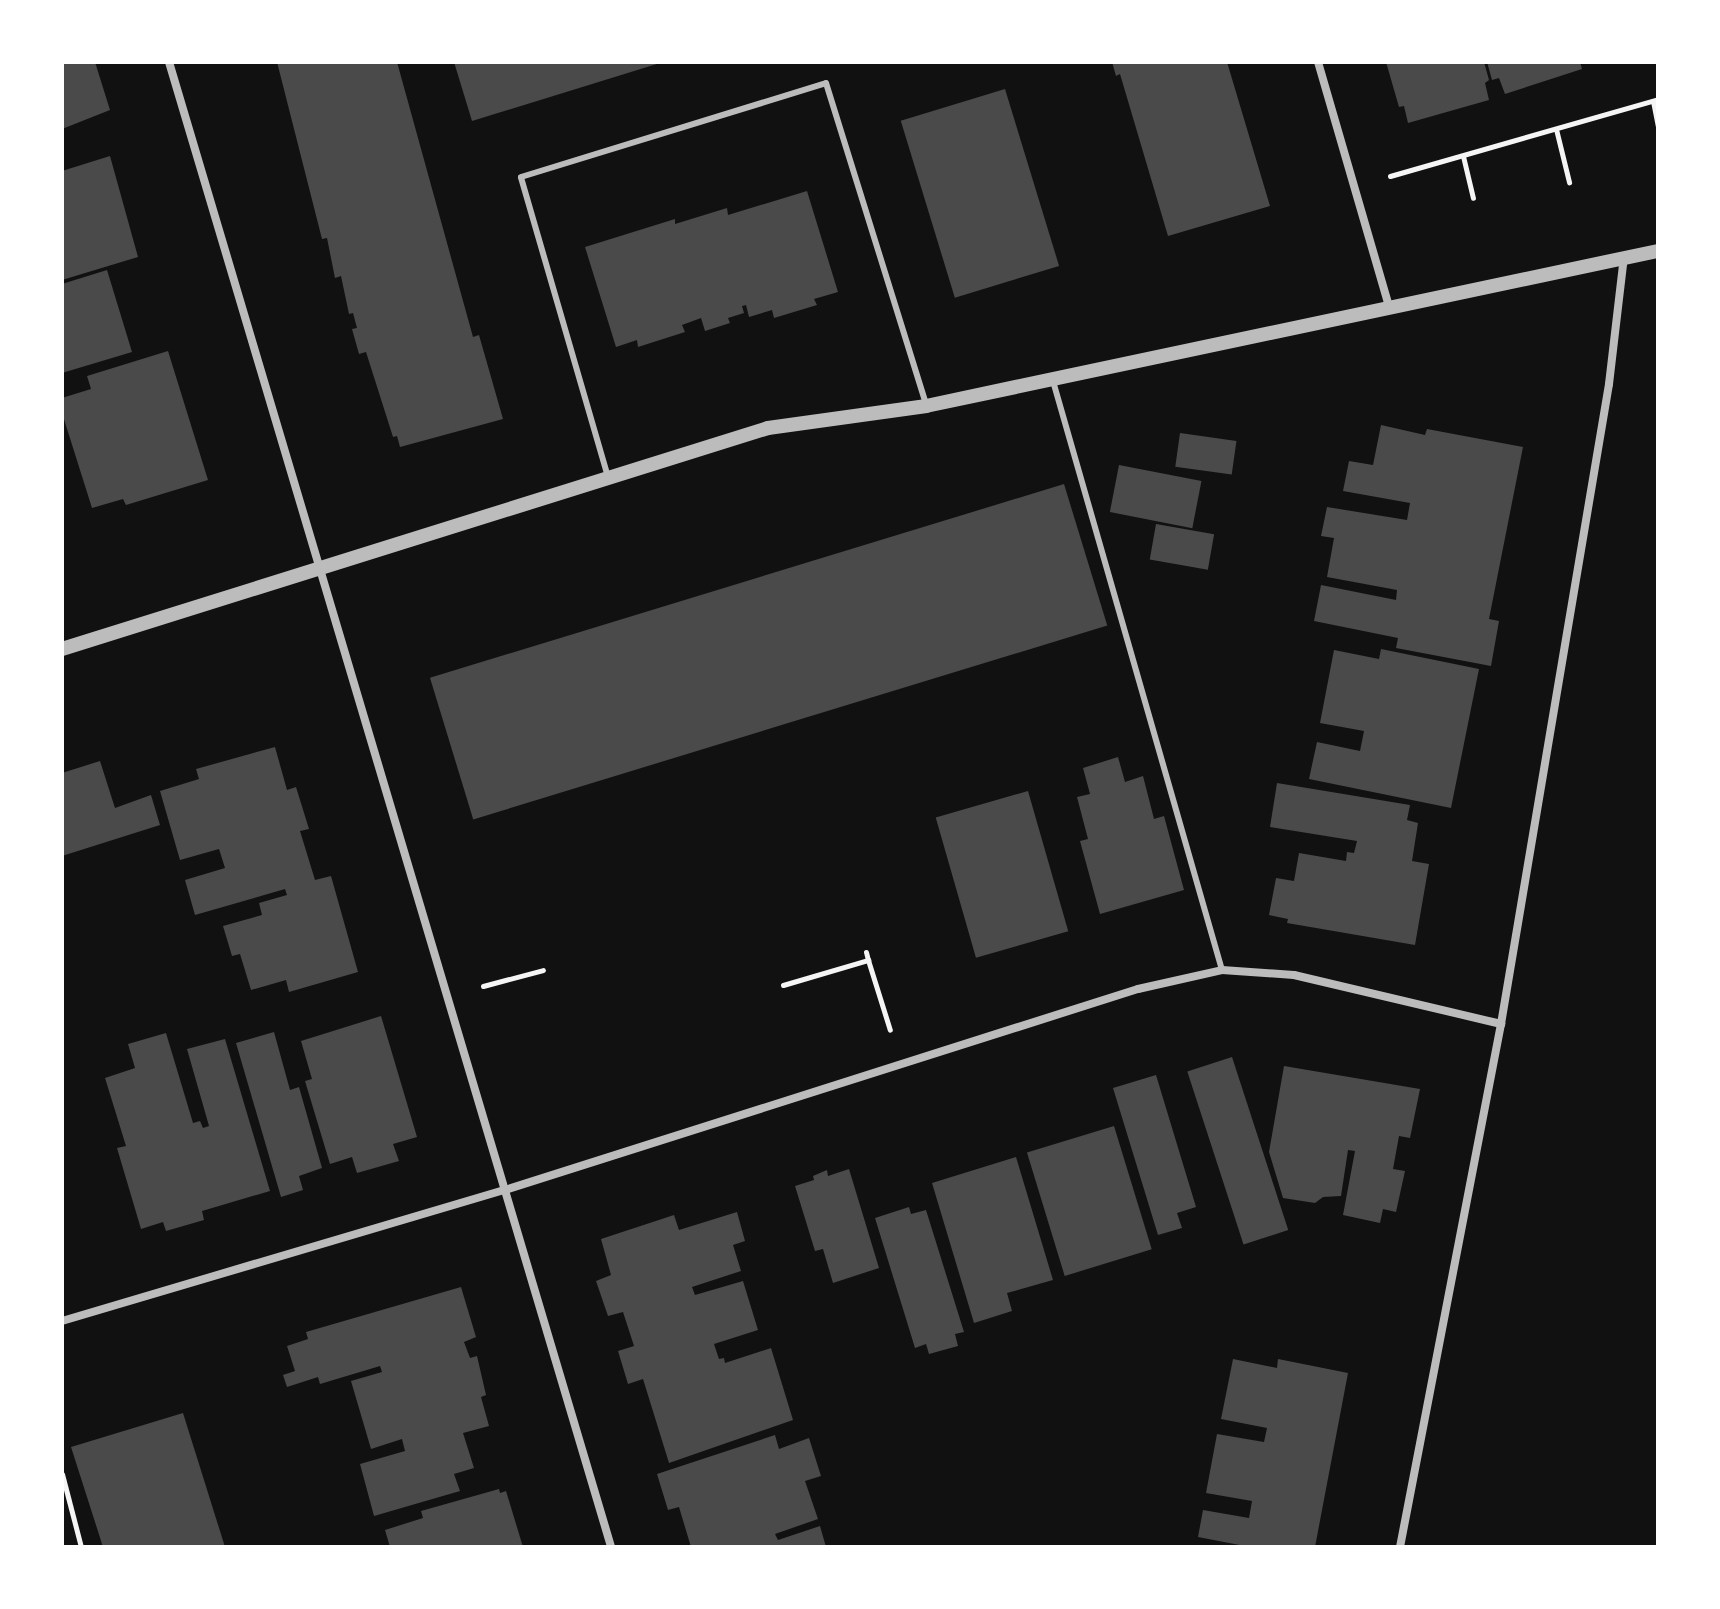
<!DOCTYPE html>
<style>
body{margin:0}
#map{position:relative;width:1720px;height:1609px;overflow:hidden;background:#111;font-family:"DM Sans",sans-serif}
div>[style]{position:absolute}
.building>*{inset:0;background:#4a4a4a;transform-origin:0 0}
.path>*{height:5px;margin:-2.5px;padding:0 2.5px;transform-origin:2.5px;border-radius:2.5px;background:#f5f5f5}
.service>*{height:6px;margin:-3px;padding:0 3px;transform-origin:3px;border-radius:3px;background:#bcbcbc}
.minor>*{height:8px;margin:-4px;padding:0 4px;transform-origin:4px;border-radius:4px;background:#bcbcbc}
.tertiary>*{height:14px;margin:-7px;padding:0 7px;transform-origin:7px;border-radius:7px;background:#bcbcbc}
span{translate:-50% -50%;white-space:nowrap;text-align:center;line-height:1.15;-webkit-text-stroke:8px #fff;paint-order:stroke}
.frame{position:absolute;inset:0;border:64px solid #fff;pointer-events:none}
</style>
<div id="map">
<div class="building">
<div style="clip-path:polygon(62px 62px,95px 62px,110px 110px,62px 129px)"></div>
<div style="clip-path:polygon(277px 62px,397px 62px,473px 337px,479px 335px,503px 419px,400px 447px,397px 436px,393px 437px,366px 352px,359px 354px,352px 329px,357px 328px,353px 313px,349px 314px,341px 276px,335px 278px,327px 238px,322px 239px)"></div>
<div style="clip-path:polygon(454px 62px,660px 62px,660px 63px,472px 121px)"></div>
<div style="clip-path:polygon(1112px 62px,1227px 62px,1270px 206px,1168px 236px,1120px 74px,1116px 76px)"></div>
<div style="clip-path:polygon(1386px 62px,1484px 62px,1489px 80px,1485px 83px,1489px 100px,1408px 123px,1404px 106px,1399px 107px)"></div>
<div style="clip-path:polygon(1487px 62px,1580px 62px,1582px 69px,1505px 94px,1499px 78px,1492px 80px)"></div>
<div style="left:1005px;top:89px;width:185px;height:109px;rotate:73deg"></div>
<div style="clip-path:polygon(110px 156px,138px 257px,62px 280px,62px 171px)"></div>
<div style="clip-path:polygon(807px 191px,838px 292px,814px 299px,817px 305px,774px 318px,772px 310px,749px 317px,746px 305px,742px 306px,744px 313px,728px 318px,730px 323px,705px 331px,701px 318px,682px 325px,685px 332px,638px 347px,637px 340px,616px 347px,585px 247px,675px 219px,675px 224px,727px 208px,728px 215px)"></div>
<div style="clip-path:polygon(107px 270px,132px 352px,62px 373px,62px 284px)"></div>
<div style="clip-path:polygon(168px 351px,208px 480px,126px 505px,123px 499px,92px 508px,62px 413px,62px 398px,91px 389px,87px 376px)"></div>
<div style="clip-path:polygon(1381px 425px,1425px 435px,1427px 429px,1523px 447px,1489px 619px,1499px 621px,1491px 666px,1396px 648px,1398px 638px,1314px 621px,1321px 585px,1396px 600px,1397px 590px,1327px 577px,1334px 538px,1321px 536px,1327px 507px,1407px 520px,1410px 503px,1343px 491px,1349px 461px,1373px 465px)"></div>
<div style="left:1180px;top:433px;width:57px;height:34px;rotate:8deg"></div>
<div style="left:1119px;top:465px;width:84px;height:48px;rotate:11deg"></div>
<div style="left:1064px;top:484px;width:148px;height:663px;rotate:73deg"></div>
<div style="left:1156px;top:524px;width:59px;height:36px;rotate:10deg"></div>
<div style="clip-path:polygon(1381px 649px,1479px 669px,1451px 808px,1309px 779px,1317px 742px,1360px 751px,1364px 731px,1320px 723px,1334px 650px,1379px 659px)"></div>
<div style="clip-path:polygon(275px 747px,287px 790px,296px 787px,309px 829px,300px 831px,315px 880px,331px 876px,358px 972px,289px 992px,286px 980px,251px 990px,240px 954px,232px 956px,223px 926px,262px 915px,259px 903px,287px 895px,285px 889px,195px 915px,185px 880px,225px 868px,219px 849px,180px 860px,160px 791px,199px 779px,196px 769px)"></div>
<div style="clip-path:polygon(1118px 757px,1125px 782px,1143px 776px,1154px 819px,1164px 816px,1184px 890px,1100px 914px,1080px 841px,1088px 839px,1077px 797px,1090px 794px,1083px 768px)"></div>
<div style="clip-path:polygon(100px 761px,115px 808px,151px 795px,160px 825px,62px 856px,62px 773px)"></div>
<div style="clip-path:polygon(1277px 783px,1410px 805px,1407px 820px,1418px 823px,1412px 861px,1429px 864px,1415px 945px,1287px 923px,1288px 919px,1269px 915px,1276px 878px,1294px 881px,1299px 853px,1346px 861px,1347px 852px,1354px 853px,1357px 841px,1270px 827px)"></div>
<div style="left:1028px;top:791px;width:146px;height:96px;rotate:74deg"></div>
<div style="clip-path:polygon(381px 1016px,417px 1137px,393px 1144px,399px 1161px,357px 1173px,352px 1157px,330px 1164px,305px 1081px,312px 1079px,301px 1041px)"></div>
<div style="clip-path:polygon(274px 1032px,290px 1090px,299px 1087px,322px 1168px,299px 1176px,303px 1190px,281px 1197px,236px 1043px)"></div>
<div style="clip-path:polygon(166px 1033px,193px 1123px,200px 1121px,203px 1128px,209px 1126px,187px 1049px,225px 1039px,270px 1191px,202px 1211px,204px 1220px,166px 1231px,163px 1222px,141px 1229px,117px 1148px,126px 1146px,105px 1078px,135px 1068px,128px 1044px)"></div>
<div style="left:1232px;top:1057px;width:182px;height:47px;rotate:72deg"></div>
<div style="clip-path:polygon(1284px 1066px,1420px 1089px,1410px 1138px,1399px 1136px,1393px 1169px,1405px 1171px,1396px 1212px,1383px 1209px,1380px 1223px,1343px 1215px,1355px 1151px,1348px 1150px,1341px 1196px,1323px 1197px,1315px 1203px,1283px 1198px,1269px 1152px)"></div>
<div style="clip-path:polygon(1156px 1075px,1196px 1207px,1177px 1213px,1182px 1228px,1158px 1235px,1113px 1088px)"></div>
<div style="left:1114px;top:1126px;width:129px;height:91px;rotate:73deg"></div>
<div style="clip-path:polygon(1016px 1157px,1053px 1280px,1007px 1293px,1012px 1311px,974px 1323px,932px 1183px)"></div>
<div style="clip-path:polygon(849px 1169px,879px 1268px,833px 1283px,823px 1249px,815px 1251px,795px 1186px,814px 1180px,813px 1176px,827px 1170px,828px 1176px)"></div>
<div style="clip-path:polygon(909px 1207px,911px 1214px,926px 1210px,964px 1332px,955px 1334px,958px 1346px,929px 1354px,926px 1344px,915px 1348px,875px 1218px)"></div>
<div style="clip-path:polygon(737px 1212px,745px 1241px,733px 1245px,741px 1271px,692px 1287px,695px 1295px,743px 1281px,758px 1330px,714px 1344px,719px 1359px,724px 1358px,725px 1363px,771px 1348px,793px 1420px,669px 1463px,643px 1379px,628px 1384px,618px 1351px,634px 1346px,623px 1312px,608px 1316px,596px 1281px,611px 1275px,601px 1239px,674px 1215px,679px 1230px)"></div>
<div style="clip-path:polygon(461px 1287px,476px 1337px,464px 1342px,470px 1358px,477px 1356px,486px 1395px,481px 1397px,489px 1426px,463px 1433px,474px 1468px,454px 1474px,460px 1491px,374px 1516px,360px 1464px,405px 1451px,402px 1439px,371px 1449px,351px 1381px,382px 1372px,380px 1366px,320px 1384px,318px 1377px,287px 1387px,283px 1375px,295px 1371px,287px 1346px,308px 1339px,306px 1332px)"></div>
<div style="clip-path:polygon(1233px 1359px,1277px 1368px,1278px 1359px,1348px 1373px,1315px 1547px,1250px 1547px,1198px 1537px,1203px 1510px,1249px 1518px,1252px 1501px,1206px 1493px,1217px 1434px,1264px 1442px,1267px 1428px,1221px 1419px)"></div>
<div style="clip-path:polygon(183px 1413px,225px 1547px,103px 1547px,71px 1447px)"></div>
<div style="clip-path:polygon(775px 1435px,779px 1449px,809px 1438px,821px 1476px,805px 1481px,818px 1519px,775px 1534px,778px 1540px,820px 1526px,826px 1547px,691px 1547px,679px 1507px,668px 1510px,657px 1474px)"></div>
<div style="clip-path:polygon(499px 1489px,500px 1493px,506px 1491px,523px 1547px,390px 1547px,385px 1530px,423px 1518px,421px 1511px)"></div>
</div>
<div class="path">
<div style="left:1653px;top:101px;width:25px;rotate:79deg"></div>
<div style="left:1556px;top:129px;width:55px;rotate:76.2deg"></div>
<div style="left:1463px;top:156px;width:43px;rotate:76.6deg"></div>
<div style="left:1390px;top:176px;width:279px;rotate:-16deg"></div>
<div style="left:866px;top:952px;width:8px;rotate:76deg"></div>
<div style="left:783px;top:985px;width:89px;rotate:-16.4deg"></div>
<div style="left:868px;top:960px;width:73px;rotate:72.6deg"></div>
<div style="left:483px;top:986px;width:62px;rotate:-14.9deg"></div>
<div style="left:62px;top:1474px;width:75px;rotate:75.4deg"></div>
</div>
<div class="service">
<div style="left:1053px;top:381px;width:613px;rotate:73.99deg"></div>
<div style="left:608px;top:477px;width:312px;rotate:-106.2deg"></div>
<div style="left:521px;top:177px;width:319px;rotate:-17.1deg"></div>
<div style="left:826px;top:83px;width:337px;rotate:72.7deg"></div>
</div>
<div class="minor">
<div style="left:169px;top:62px;width:1549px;rotate:73.42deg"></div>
<div style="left:1318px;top:62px;width:255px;rotate:73.8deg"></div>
<div style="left:62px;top:1321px;width:462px;rotate:-16.5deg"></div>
<div style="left:505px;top:1190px;width:664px;rotate:-17.62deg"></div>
<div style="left:1138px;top:989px;width:86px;rotate:-12.7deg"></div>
<div style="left:1222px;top:970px;width:72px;rotate:4deg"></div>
<div style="left:1294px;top:975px;width:213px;rotate:13.3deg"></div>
<div style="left:1400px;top:1547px;width:533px;rotate:-79.07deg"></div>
<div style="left:1501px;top:1024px;width:649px;rotate:-80.42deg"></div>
<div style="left:1609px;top:384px;width:128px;rotate:-83.3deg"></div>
</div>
<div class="tertiary">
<div style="left:62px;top:649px;width:740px;rotate:-17.38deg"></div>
<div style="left:768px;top:428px;width:160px;rotate:-7.9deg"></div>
<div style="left:926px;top:406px;width:748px;rotate:-11.96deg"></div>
</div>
<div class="frame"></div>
</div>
